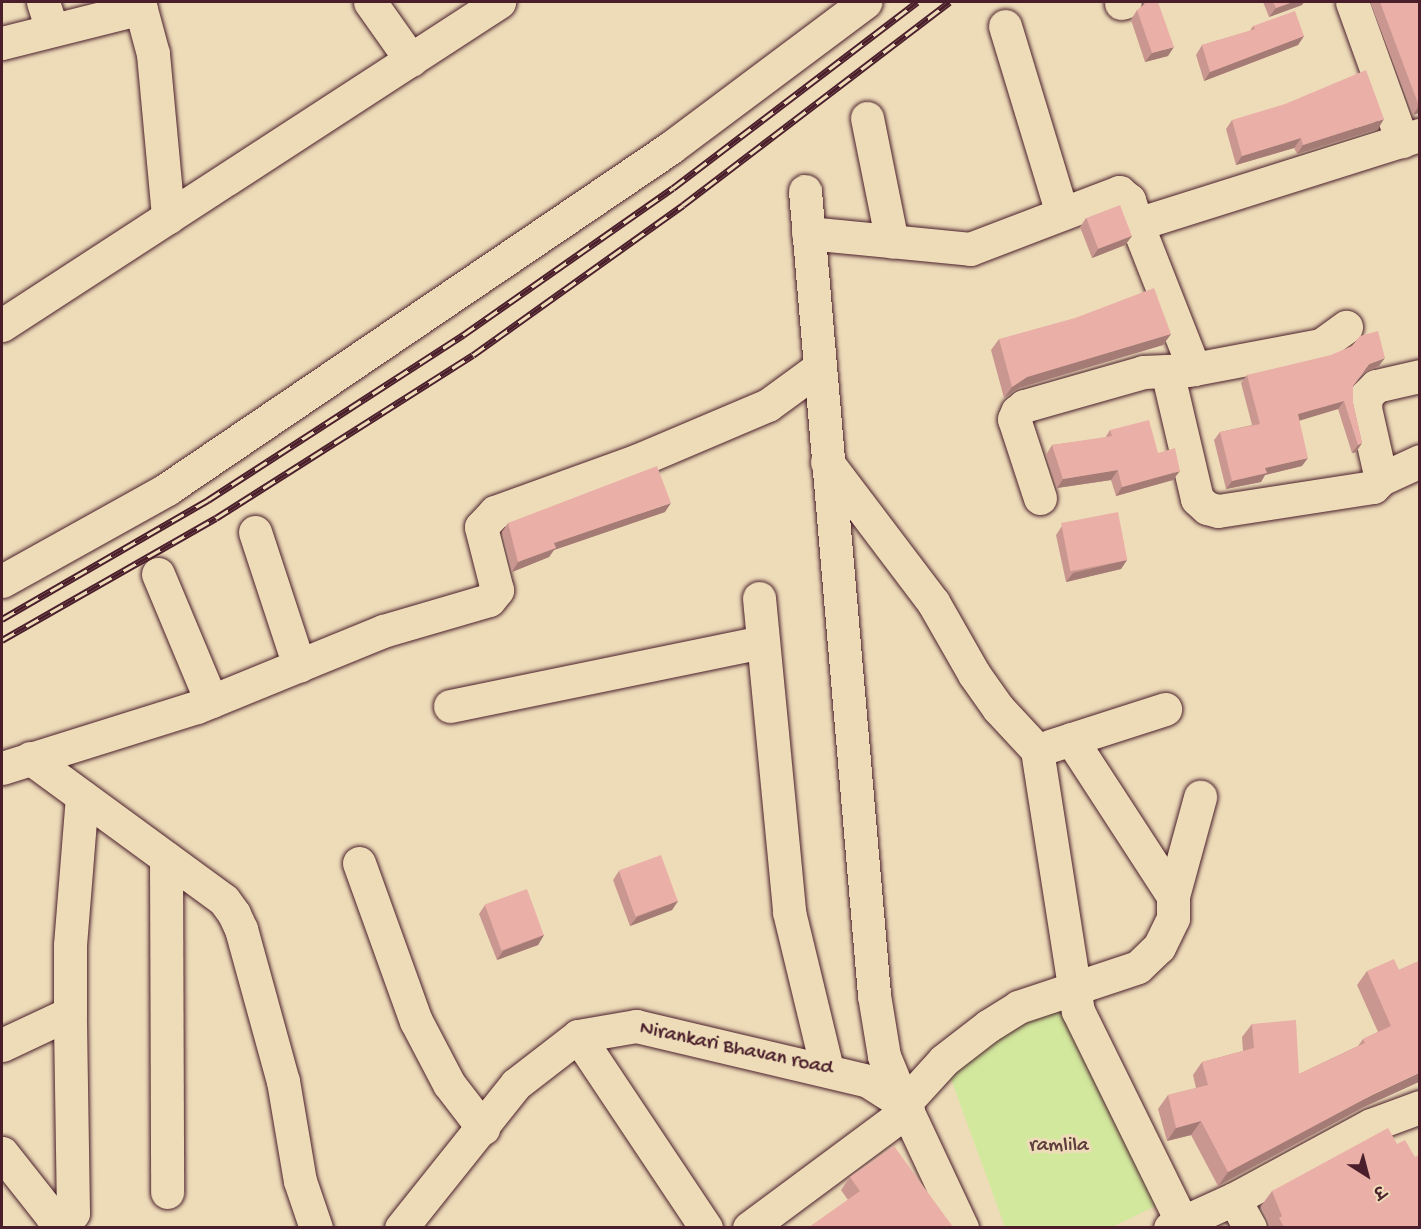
<!DOCTYPE html>
<meta charset="utf-8">
<style>
body{margin:0}
#map{position:relative;width:1421px;height:1229px;overflow:hidden;background:#eedcb9;font-family:"Gochi Hand","Playpen Sans Deva",sans-serif}
div>[style]{position:absolute}
.green>*{inset:0;background:#d2e89d}
.roads{filter:drop-shadow(0 0 2px #4a1f2b) drop-shadow(0 0 2px #4a1f2b)}
.minor>*{height:33px;margin:-16.5px;padding:0 16.5px;transform-origin:16.5px;border-radius:16.5px;background:#eedcb9}
.rail>*{height:7px;margin-top:-3.5px;transform-origin:0;background:repeating-linear-gradient(90deg,#eedcb9 0 14px,#4a1f2b 0 28px);box-sizing:border-box;border-block:2px solid #4a1f2b}
.wall>*{inset:0;background:#c99790}
.shaded-wall>*{inset:0;background:#a47b75}
.building>*{inset:0;background:#eab0a7;transform-origin:0 0}
span{translate:-50% -50%;white-space:nowrap;text-align:center;line-height:1.15;-webkit-text-stroke:6px #eedcb9;paint-order:stroke}
.street-label{font-size:21px;color:#4a1f2b}
.park-label{font-size:21px;color:#5e3d3c}
.frame{position:absolute;inset:0;border:3px solid #4a1f2b;pointer-events:none}
.north{position:absolute;left:1337px;top:1145px;width:60px;height:60px;-webkit-text-stroke:4px #eedcb9;paint-order:stroke;rotate:144deg;font-size:16px;font-weight:700;line-height:24px;text-align:center;color:#4a1f2b}
.north::after{content:'';display:block;margin:auto;width:21px;height:27px;background:#4a1f2b;clip-path:polygon(50% 0,100% 100%,50% 72%,0 100%)}
</style>
<div id="map">
<div class="green">
<div style="clip-path:polygon(1075px 991px,1170px 1199px,1112px 1227px,1005px 1227px,944px 1060px)"></div>
</div>
<div class="roads">
<div class="minor">
<div style="left:43px;top:2px;width:29px;rotate:72deg"></div>
<div style="left:139px;top:2px;width:54px;rotate:74.9deg"></div>
<div style="left:153px;top:54px;width:164px;rotate:84.7deg"></div>
<div style="left:370px;top:2px;width:71px;rotate:54.7deg"></div>
<div style="left:1352px;top:2px;width:148px;rotate:70.2deg"></div>
<div style="left:1121px;top:3px;width:4px;rotate:-14deg"></div>
<div style="left:1005px;top:26px;width:196px;rotate:73.1deg"></div>
<div style="left:2px;top:43px;width:143px;rotate:-14.1deg"></div>
<div style="left:867px;top:118px;width:126px;rotate:78.6deg"></div>
<div style="left:805px;top:191px;width:807px;rotate:85.09deg"></div>
<div style="left:874px;top:995px;width:62px;rotate:80.7deg"></div>
<div style="left:884px;top:1056px;width:52px;rotate:67.4deg"></div>
<div style="left:904px;top:1104px;width:59px;rotate:-47.7deg"></div>
<div style="left:944px;top:1060px;width:56px;rotate:-37.7deg"></div>
<div style="left:988px;top:1026px;width:36px;rotate:-32deg"></div>
<div style="left:1018px;top:1007px;width:126px;rotate:-18.4deg"></div>
<div style="left:1138px;top:967px;width:29px;rotate:-44deg"></div>
<div style="left:1159px;top:947px;width:32px;rotate:-64deg"></div>
<div style="left:1173px;top:918px;width:22px;rotate:-90deg"></div>
<div style="left:1173px;top:896px;width:103px;rotate:-74.7deg"></div>
<div style="left:1137px;top:224px;width:156px;rotate:68.5deg"></div>
<div style="left:1194px;top:369px;width:129px;rotate:-10.7deg"></div>
<div style="left:1321px;top:345px;width:31px;rotate:-36deg"></div>
<div style="left:808px;top:233px;width:163px;rotate:5.6deg"></div>
<div style="left:970px;top:249px;width:160px;rotate:-20.9deg"></div>
<div style="left:1119px;top:192px;width:13px;rotate:39deg"></div>
<div style="left:1129px;top:200px;width:25px;rotate:72deg"></div>
<div style="left:1137px;top:224px;width:297px;rotate:-17.5deg"></div>
<div style="left:2px;top:325px;width:593px;rotate:-33.02deg"></div>
<div style="left:1167px;top:371px;width:131px;rotate:76.8deg"></div>
<div style="left:1197px;top:499px;width:13px;rotate:42deg"></div>
<div style="left:1207px;top:508px;width:11px;rotate:15deg"></div>
<div style="left:1218px;top:511px;width:157px;rotate:-8.8deg"></div>
<div style="left:1373px;top:487px;width:11px;rotate:-45deg"></div>
<div style="left:1381px;top:479px;width:43px;rotate:-24.8deg"></div>
<div style="left:827px;top:462px;width:176px;rotate:52.9deg"></div>
<div style="left:933px;top:602px;width:83px;rotate:60.3deg"></div>
<div style="left:974px;top:674px;width:42px;rotate:54.8deg"></div>
<div style="left:998px;top:708px;width:57px;rotate:47.1deg"></div>
<div style="left:1037px;top:750px;width:264px;rotate:81.1deg"></div>
<div style="left:1078px;top:1011px;width:235px;rotate:63.8deg"></div>
<div style="left:1381px;top:479px;width:73px;rotate:-102.7deg"></div>
<div style="left:1365px;top:408px;width:12px;rotate:-85deg"></div>
<div style="left:1366px;top:396px;width:14px;rotate:-45deg"></div>
<div style="left:1376px;top:386px;width:45px;rotate:-12.8deg"></div>
<div style="left:1040px;top:498px;width:83px;rotate:-108.2deg"></div>
<div style="left:1014px;top:419px;width:8px;rotate:-67deg"></div>
<div style="left:1017px;top:412px;width:9px;rotate:-41deg"></div>
<div style="left:1024px;top:406px;width:124px;rotate:-15.9deg"></div>
<div style="left:1143px;top:372px;width:46px;rotate:-2.5deg"></div>
<div style="left:255px;top:532px;width:141px;rotate:71.8deg"></div>
<div style="left:158px;top:574px;width:138px;rotate:67.3deg"></div>
<div style="left:2px;top:581px;width:189px;rotate:-29.1deg"></div>
<div style="left:167px;top:489px;width:608px;rotate:-34.13deg"></div>
<div style="left:670px;top:148px;width:244px;rotate:-36.8deg"></div>
<div style="left:759px;top:598px;width:315px;rotate:84.5deg"></div>
<div style="left:789px;top:912px;width:162px;rotate:76.4deg"></div>
<div style="left:450px;top:706px;width:319px;rotate:-11.6deg"></div>
<div style="left:1071px;top:739px;width:187px;rotate:57deg"></div>
<div style="left:1050px;top:746px;width:121px;rotate:-17.8deg"></div>
<div style="left:30px;top:758px;width:240px;rotate:36.2deg"></div>
<div style="left:224px;top:900px;width:17px;rotate:54deg"></div>
<div style="left:234px;top:914px;width:17px;rotate:65deg"></div>
<div style="left:241px;top:929px;width:158px;rotate:74.6deg"></div>
<div style="left:283px;top:1081px;width:101px;rotate:80.4deg"></div>
<div style="left:300px;top:1181px;width:50px;rotate:71.2deg"></div>
<div style="left:2px;top:768px;width:204px;rotate:-17.4deg"></div>
<div style="left:197px;top:707px;width:201px;rotate:-22.2deg"></div>
<div style="left:383px;top:631px;width:110px;rotate:-16.3deg"></div>
<div style="left:489px;top:600px;width:13px;rotate:-51deg"></div>
<div style="left:497px;top:590px;width:65px;rotate:-104.3deg"></div>
<div style="left:481px;top:527px;width:21px;rotate:-47deg"></div>
<div style="left:495px;top:512px;width:150px;rotate:-19.9deg"></div>
<div style="left:636px;top:461px;width:143px;rotate:-23deg"></div>
<div style="left:768px;top:405px;width:64px;rotate:-36.2deg"></div>
<div style="left:166px;top:858px;width:334px;rotate:89.8deg"></div>
<div style="left:359px;top:863px;width:168px;rotate:70.2deg"></div>
<div style="left:416px;top:1021px;width:71px;rotate:62.4deg"></div>
<div style="left:449px;top:1084px;width:56px;rotate:52.3deg"></div>
<div style="left:578px;top:1036px;width:231px;rotate:56.3deg"></div>
<div style="left:2px;top:1045px;width:75px;rotate:-25.2deg"></div>
<div style="left:70px;top:1013px;width:68px;rotate:-90deg"></div>
<div style="left:70px;top:945px;width:149px;rotate:-85.4deg"></div>
<div style="left:2px;top:1153px;width:79px;rotate:51.7deg"></div>
<div style="left:51px;top:1215px;width:14px;rotate:8deg"></div>
<div style="left:65px;top:1217px;width:9px;rotate:-27deg"></div>
<div style="left:73px;top:1213px;width:200px;rotate:-90.9deg"></div>
<div style="left:1234px;top:1199px;width:33px;rotate:61deg"></div>
<div style="left:401px;top:1228px;width:184px;rotate:-51.4deg"></div>
<div style="left:516px;top:1084px;width:78px;rotate:-37.7deg"></div>
<div style="left:578px;top:1036px;width:59px;rotate:-9.8deg"></div>
<div style="left:636px;top:1026px;width:238px;rotate:13.3deg"></div>
<div style="left:868px;top:1081px;width:43px;rotate:32.6deg"></div>
<div style="left:904px;top:1104px;width:137px;rotate:64.9deg"></div>
<div style="left:749px;top:1228px;width:198px;rotate:-36.6deg"></div>
<div style="left:1170px;top:1228px;width:70px;rotate:-24.4deg"></div>
<div style="left:1234px;top:1199px;width:156px;rotate:-28.4deg"></div>
<div style="left:1371px;top:1125px;width:52px;rotate:-20.2deg"></div>
</div>
</div>
<div class="rail">
<div style="left:2px;top:619px;width:238px;rotate:-30deg"></div>
<div style="left:208px;top:500px;width:304px;rotate:-32.9deg"></div>
<div style="left:463px;top:335px;width:256px;rotate:-35deg"></div>
<div style="left:673px;top:188px;width:307px;rotate:-37.3deg"></div>
<div style="left:2px;top:640px;width:246px;rotate:-29.7deg"></div>
<div style="left:216px;top:518px;width:304px;rotate:-32.4deg"></div>
<div style="left:473px;top:355px;width:258px;rotate:-35.5deg"></div>
<div style="left:683px;top:205px;width:335px;rotate:-37.3deg"></div>
</div>
<div class="wall">
<div style="clip-path:polygon(1263px 2px,1304px 2px,1302px 5px,1269px 17px)"></div>
<div style="clip-path:polygon(1370px 2px,1419px 2px,1419px 113px,1413px 115px)"></div>
<div style="clip-path:polygon(1137px 10px,1168px 56px,1145px 62px,1131px 20px)"></div>
<div style="clip-path:polygon(1253px 26px,1304px 36px,1298px 45px,1204px 81px,1196px 55px,1202px 45px,1250px 31px)"></div>
<div style="clip-path:polygon(1232px 120px,1378px 129px,1297px 154px,1294px 148px,1236px 165px,1226px 129px)"></div>
<div style="clip-path:polygon(1086px 218px,1132px 236px,1125px 245px,1092px 258px,1080px 227px)"></div>
<div style="clip-path:polygon(1171px 334px,1163px 345px,1019px 388px,1004px 398px,991px 350px,999px 339px)"></div>
<div style="clip-path:polygon(1379px 366px,1363px 373px,1353px 386px,1353px 403px,1362px 443px,1356px 452px,1352px 453px,1338px 409px,1299px 420px,1302px 466px,1265px 475px,1261px 482px,1226px 489px,1214px 440px,1220px 432px,1252px 425px,1241px 383px,1247px 375px)"></div>
<div style="clip-path:polygon(1110px 430px,1158px 453px,1173px 480px,1116px 496px,1111px 480px,1057px 488px,1046px 455px,1052px 445px,1105px 438px)"></div>
<div style="clip-path:polygon(665px 512px,554px 550px,549px 557px,512px 572px,502px 532px,508px 523px)"></div>
<div style="clip-path:polygon(1062px 526px,1127px 560px,1121px 569px,1066px 582px,1056px 535px)"></div>
<div style="clip-path:polygon(619px 871px,678px 901px,672px 910px,630px 926px,613px 880px)"></div>
<div style="clip-path:polygon(485px 905px,544px 935px,538px 945px,497px 960px,479px 914px)"></div>
<div style="clip-path:polygon(1419px 961px,1362px 1108px,1218px 1186px,1191px 1135px,1167px 1141px,1158px 1109px,1168px 1095px,1196px 1088px,1193px 1075px,1202px 1062px,1243px 1051px,1242px 1037px,1252px 1024px,1299px 1074px,1358px 1046px,1363px 1039px,1378px 1032px,1357px 985px,1367px 971px,1399px 970px)"></div>
<div style="clip-path:polygon(1397px 1144px,1415px 1157px,1419px 1227px,1270px 1227px,1261px 1206px,1272px 1191px)"></div>
<div style="clip-path:polygon(850px 1177px,953px 1227px,848px 1200px,841px 1190px)"></div>
</div>
<div class="shaded-wall">
<div style="clip-path:polygon(1293px 2px,1304px 2px,1302px 5px,1269px 17px,1276px 8px)"></div>
<div style="clip-path:polygon(1304px 36px,1298px 45px,1204px 81px,1210px 72px)"></div>
<div style="clip-path:polygon(1174px 47px,1168px 56px,1145px 62px,1152px 53px)"></div>
<div style="clip-path:polygon(1419px 106px,1419px 113px,1413px 115px)"></div>
<div style="clip-path:polygon(1384px 119px,1378px 129px,1297px 154px,1303px 145px)"></div>
<div style="clip-path:polygon(1301px 138px,1294px 148px,1236px 165px,1242px 156px)"></div>
<div style="clip-path:polygon(1132px 236px,1125px 245px,1092px 258px,1098px 249px)"></div>
<div style="clip-path:polygon(1171px 334px,1163px 345px,1019px 388px,1004px 398px,1012px 387px,1027px 377px)"></div>
<div style="clip-path:polygon(1385px 358px,1379px 366px,1363px 373px,1369px 364px)"></div>
<div style="clip-path:polygon(1344px 401px,1338px 409px,1292px 423px,1298px 414px)"></div>
<div style="clip-path:polygon(1362px 443px,1356px 452px,1352px 453px,1358px 445px)"></div>
<div style="clip-path:polygon(1308px 458px,1302px 466px,1265px 475px,1261px 482px,1226px 489px,1232px 481px,1265px 468px)"></div>
<div style="clip-path:polygon(1118px 470px,1111px 480px,1057px 488px,1063px 479px)"></div>
<div style="clip-path:polygon(1180px 471px,1173px 480px,1116px 496px,1122px 487px)"></div>
<div style="clip-path:polygon(671px 503px,665px 512px,554px 550px,549px 557px,512px 572px,518px 562px,554px 543px)"></div>
<div style="clip-path:polygon(1127px 560px,1121px 569px,1066px 582px,1073px 573px)"></div>
<div style="clip-path:polygon(678px 901px,672px 910px,630px 926px,637px 917px)"></div>
<div style="clip-path:polygon(544px 935px,538px 945px,497px 960px,503px 951px)"></div>
<div style="clip-path:polygon(1419px 1073px,1419px 1082px,1362px 1108px,1218px 1186px,1228px 1172px,1372px 1095px)"></div>
<div style="clip-path:polygon(1201px 1121px,1191px 1135px,1167px 1141px,1176px 1128px)"></div>
</div>
<div class="building">
<div style="clip-path:polygon(1147px 2px,1158px 2px,1174px 47px,1152px 53px,1137px 10px)"></div>
<div style="clip-path:polygon(1273px 2px,1293px 2px,1276px 8px)"></div>
<div style="clip-path:polygon(1380px 2px,1419px 2px,1419px 106px)"></div>
<div style="clip-path:polygon(1295px 11px,1304px 36px,1210px 72px,1202px 45px,1255px 29px,1253px 26px)"></div>
<div style="clip-path:polygon(1366px 70px,1384px 119px,1303px 145px,1301px 138px,1242px 156px,1232px 120px,1285px 104px)"></div>
<div style="left:1120px;top:205px;width:33px;height:36px;rotate:69deg"></div>
<div style="clip-path:polygon(1154px 288px,1171px 334px,1027px 377px,1012px 387px,999px 339px,1075px 318px)"></div>
<div style="clip-path:polygon(1378px 331px,1385px 358px,1369px 364px,1353px 386px,1353px 403px,1362px 443px,1358px 445px,1344px 401px,1298px 414px,1308px 458px,1265px 468px,1267px 473px,1232px 481px,1220px 432px,1260px 424px,1247px 375px,1331px 355px,1352px 346px,1360px 336px)"></div>
<div style="clip-path:polygon(1149px 420px,1158px 453px,1175px 448px,1180px 471px,1122px 487px,1118px 470px,1063px 479px,1052px 445px,1112px 436px,1110px 430px)"></div>
<div style="clip-path:polygon(657px 466px,671px 503px,554px 543px,556px 548px,518px 562px,508px 523px)"></div>
<div style="left:1118px;top:512px;width:49px;height:58px;rotate:79deg"></div>
<div style="left:661px;top:855px;width:49px;height:45px;rotate:70deg"></div>
<div style="left:527px;top:889px;width:49px;height:45px;rotate:70deg"></div>
<div style="clip-path:polygon(1394px 959px,1399px 970px,1419px 961px,1419px 1073px,1372px 1095px,1228px 1172px,1201px 1121px,1176px 1128px,1168px 1095px,1208px 1085px,1202px 1062px,1254px 1048px,1252px 1024px,1296px 1020px,1299px 1074px,1365px 1043px,1363px 1039px,1391px 1026px,1367px 971px)"></div>
<div style="clip-path:polygon(1388px 1128px,1397px 1144px,1405px 1140px,1415px 1157px,1419px 1155px,1419px 1177px,1418px 1178px,1419px 1179px,1419px 1227px,1284px 1227px,1279px 1218px,1282px 1216px,1272px 1191px)"></div>
<div style="clip-path:polygon(894px 1146px,953px 1227px,809px 1227px,860px 1191px,850px 1177px)"></div>
</div>
<div class="street-label">
<span style="left:736px;top:1050px;rotate:12deg">Nirankari Bhavan road</span>
</div>
<div class="park-label">
<span style="left:1059px;top:1147px">ramlila</span>
</div>
<div class="frame"></div>
<div class="north">उ</div>
</div>
